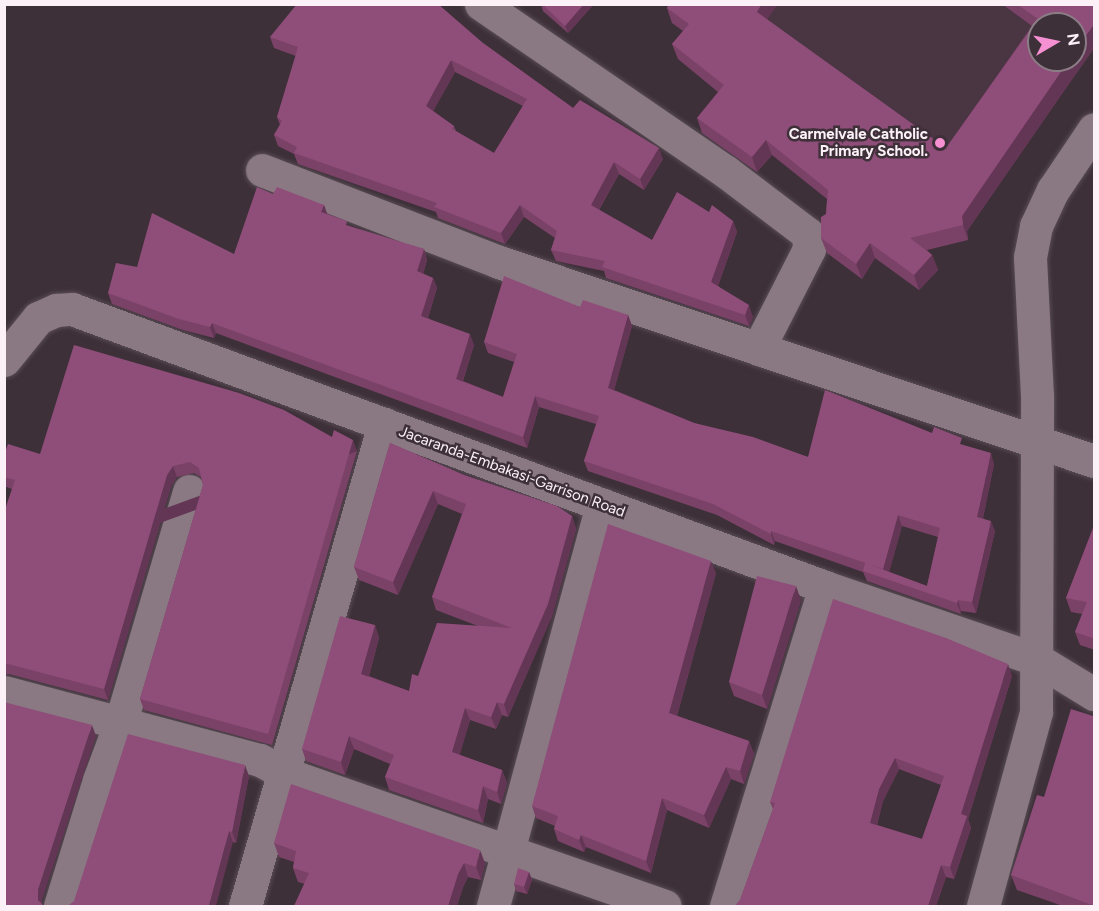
<!DOCTYPE html>
<style>
body{margin:0}
#map{position:relative;width:1099px;height:911px;overflow:hidden;background:#3e3039;font-family:Figtree,sans-serif}
div>[style]{position:absolute}
.built>*{inset:0;background:#4a3542}
.roads{filter:drop-shadow(0 0 2px #584c54) drop-shadow(0 0 2px #584c54)}
.minor>*{height:33px;margin:-16.5px;padding:0 16.5px;transform-origin:16.5px;border-radius:16.5px;background:#8a7983}
.wall>*{inset:0;background:#7b4268}
.shaded-wall>*{inset:0;background:#643655;transform-origin:0 0}
.building>*{inset:0;background:#8f4d79}
.dots>*{width:16px;height:16px;translate:-50% -50%;box-sizing:border-box;border:3px solid #3e3039;border-radius:50%}
span{translate:-50% -50%;white-space:nowrap;text-align:center;line-height:1.15;-webkit-text-stroke:5px #3e3039;paint-order:stroke}
.poi-label{font-size:15px;color:#fbf1f7;font-weight:700}
.right{translate:-100% -50%;text-align:right}
.street-label{font-size:15px;color:#fbf1f7}
.frame{position:absolute;inset:0;border:6px solid #fbf1f7;pointer-events:none}
.north{position:absolute;left:1027px;top:12px;width:60px;height:60px;box-sizing:border-box;background:#3e3039;border:2px solid #8a7d85;border-radius:50%;rotate:81deg;font-size:16px;font-weight:700;line-height:24px;text-align:center;color:#fbf1f7}
.north::after{content:'';display:block;margin:auto;width:21px;height:27px;background:#f591d2;clip-path:polygon(50% 0,100% 100%,50% 72%,0 100%)}
</style>
<div id="map">
<div class="built">
<div style="clip-path:polygon(evenodd,669px 5px,1094px 5px,1094px 50px,965px 226px,669px 5px,1039px 24px,1075px 24px,1075px 60px,1039px 60px,1039px 24px)"></div>
</div>
<div class="roads">
<div class="minor">
<div style="left:481px;top:4px;width:296px;rotate:34.4deg"></div>
<div style="left:725px;top:171px;width:104px;rotate:37.2deg"></div>
<div style="left:808px;top:234px;width:15px;rotate:86deg"></div>
<div style="left:809px;top:249px;width:112px;rotate:117deg"></div>
<div style="left:262px;top:170px;width:254px;rotate:21.2deg"></div>
<div style="left:499px;top:262px;width:627px;rotate:18.49deg"></div>
<div style="left:4px;top:360px;width:54px;rotate:-51deg"></div>
<div style="left:38px;top:318px;width:20px;rotate:-24deg"></div>
<div style="left:56px;top:310px;width:16px;rotate:-4deg"></div>
<div style="left:72px;top:309px;width:803px;rotate:20.26deg"></div>
<div style="left:825px;top:587px;width:225px;rotate:18.9deg"></div>
<div style="left:1038px;top:660px;width:66px;rotate:31.3deg"></div>
<div style="left:4px;top:692px;width:265px;rotate:14.9deg"></div>
<div style="left:260px;top:760px;width:30px;rotate:28deg"></div>
<div style="left:286px;top:774px;width:401px;rotate:19.2deg"></div>
<div style="left:60px;top:906px;width:132px;rotate:-72.8deg"></div>
<div style="left:99px;top:780px;width:63px;rotate:-69.6deg"></div>
<div style="left:121px;top:721px;width:240px;rotate:-73.5deg"></div>
<div style="left:245px;top:906px;width:502px;rotate:-73.91deg"></div>
<div style="left:493px;top:906px;width:416px;rotate:-74.8deg"></div>
<div style="left:726px;top:906px;width:334px;rotate:-72.8deg"></div>
<div style="left:983px;top:906px;width:201px;rotate:-74.7deg"></div>
<div style="left:1036px;top:712px;width:316px;rotate:-89.8deg"></div>
<div style="left:1037px;top:396px;width:139px;rotate:-92.9deg"></div>
<div style="left:1030px;top:257px;width:32px;rotate:-79deg"></div>
<div style="left:1036px;top:226px;width:40px;rotate:-65deg"></div>
<div style="left:1053px;top:190px;width:73px;rotate:-56.1deg"></div>
</div>
</div>
<div class="wall">
<div style="clip-path:polygon(541px 4px,594px 4px,568px 33px,543px 11px)"></div>
<div style="clip-path:polygon(1002px 4px,1092px 4px,1095px 6px,1095px 46px,967px 231px,968px 240px,927px 250px,932px 255px,938px 270px,919px 290px,875px 258px,862px 279px,827px 253px,821px 238px,826px 214px,827px 199px,772px 155px,757px 172px,702px 133px,697px 118px,718px 92px,678px 59px,672px 44px,683px 31px,672px 23px,667px 8px,767px 20px,946px 148px,1032px 26px)"></div>
<div style="clip-path:polygon(evenodd,270px 37px,483px 43px,573px 108px,663px 159px,644px 190px,619px 174px,599px 210px,652px 240px,709px 212px,733px 221px,737px 232px,718px 286px,753px 317px,749px 326px,606px 278px,604px 271px,556px 261px,551px 250px,555px 238px,524px 217px,505px 244px,438px 218px,436px 212px,298px 164px,294px 154px,278px 146px,274px 135px,280px 125px,277px 117px,296px 56px,274px 48px,270px 37px,455px 72px,523px 106px,494px 153px,456px 131px,454px 126px,433px 111px,455px 72px)"></div>
<div style="clip-path:polygon(evenodd,273px 194px,324px 205px,327px 214px,349px 227px,424px 249px,427px 260px,423px 274px,433px 278px,437px 288px,428px 318px,474px 345px,463px 381px,503px 397px,514px 362px,488px 353px,484px 342px,580px 307px,628px 315px,632px 326px,614px 390px,694px 423px,808px 457px,964px 446px,994px 464px,983px 518px,995px 531px,976px 613px,961px 611px,961px 614px,867px 581px,863px 572px,775px 541px,774px 545px,717px 515px,588px 471px,584px 461px,596px 424px,539px 407px,527px 448px,216px 333px,214px 338px,183px 330px,112px 304px,108px 293px,137px 267px,234px 254px,273px 194px,902px 526px,938px 537px,927px 586px,889px 572px,902px 526px)"></div>
<div style="clip-path:polygon(332px 437px,357px 451px,272px 745px,144px 710px,140px 699px,203px 485px,201px 477px,194px 473px,177px 477px,171px 486px,108px 700px,9px 674px,4px 675px,4px 513px,12px 489px,4px 486px,4px 455px,40px 454px)"></div>
<div style="clip-path:polygon(390px 443px,464px 475px,572px 516px,576px 529px,552px 616px,508px 717px,502px 715px,496px 729px,470px 720px,459px 755px,502px 770px,507px 783px,501px 804px,488px 799px,483px 823px,389px 790px,385px 777px,390px 764px,354px 749px,345px 775px,306px 761px,302px 749px,375px 625px,379px 638px,369px 676px,409px 691px,418px 676px,478px 626px,436px 610px,432px 597px,462px 514px,438px 504px,398px 595px,359px 580px,354px 567px)"></div>
<div style="clip-path:polygon(1095px 523px,1095px 650px,1080px 645px,1075px 632px,1082px 614px,1071px 612px,1066px 598px)"></div>
<div style="clip-path:polygon(716px 573px,677px 716px,749px 741px,754px 754px,744px 784px,731px 779px,709px 828px,667px 810px,651px 873px,586px 847px,584px 852px,558px 841px,554px 829px,555px 826px,536px 818px,532px 806px)"></div>
<div style="clip-path:polygon(801px 600px,767px 709px,734px 696px,729px 682px)"></div>
<div style="clip-path:polygon(evenodd,1012px 676px,968px 819px,971px 828px,954px 879px,946px 877px,936px 906px,735px 906px,740px 900px,773px 809px,770px 802px,1012px 676px,899px 769px,941px 785px,922px 839px,877px 825px,883px 801px,899px 769px)"></div>
<div style="clip-path:polygon(1095px 712px,1095px 906px,1063px 906px,1017px 890px,1011px 875px,1044px 797px)"></div>
<div style="clip-path:polygon(249px 776px,236px 843px,233px 842px,68px 906px)"></div>
<div style="clip-path:polygon(274px 843px,485px 863px,481px 880px,468px 877px,463px 887px,457px 906px,294px 906px,305px 884px,298px 882px,293px 868px,294px 862px,279px 857px)"></div>
<div style="clip-path:polygon(529px 872px,532px 880px,527px 894px,516px 891px,514px 884px)"></div>
</div>
<div class="shaded-wall">
<div style="clip-path:polygon(584px 4px,594px 4px,568px 33px,565px 26px)"></div>
<div style="clip-path:polygon(762px 4px,778px 4px,762px 27px,757px 12px)"></div>
<div style="clip-path:polygon(1095px 23px,1095px 46px,967px 231px,968px 240px,963px 225px,962px 216px,1069px 60px,1075px 60px,1075px 51px)"></div>
<div style="clip-path:polygon(451px 60px,455px 72px,430px 117px,426px 106px)"></div>
<div style="clip-path:polygon(766px 140px,772px 155px,757px 172px,752px 157px)"></div>
<div style="clip-path:polygon(659px 148px,663px 159px,644px 190px,640px 179px)"></div>
<div style="clip-path:polygon(614px 162px,619px 174px,595px 216px,591px 205px)"></div>
<div style="clip-path:polygon(324px 205px,328px 216px,321px 212px)"></div>
<div style="clip-path:polygon(520px 205px,524px 217px,505px 244px,501px 233px)"></div>
<div style="clip-path:polygon(733px 221px,737px 232px,715px 294px,711px 282px)"></div>
<div style="clip-path:polygon(870px 243px,875px 258px,862px 279px,856px 264px)"></div>
<div style="clip-path:polygon(424px 249px,427px 260px,421px 282px,417px 271px)"></div>
<div style="clip-path:polygon(932px 255px,938px 270px,919px 290px,914px 275px)"></div>
<div style="clip-path:polygon(433px 278px,437px 288px,425px 327px,421px 316px)"></div>
<div style="clip-path:polygon(749px 305px,753px 317px,749px 326px,745px 315px)"></div>
<div style="clip-path:polygon(628px 315px,632px 326px,612px 398px,608px 388px)"></div>
<div style="clip-path:polygon(212px 323px,216px 333px,214px 338px,210px 327px)"></div>
<div style="clip-path:polygon(470px 334px,474px 345px,460px 389px,456px 379px)"></div>
<div style="clip-path:polygon(535px 396px,539px 407px,527px 448px,523px 437px)"></div>
<div style="left:353px;top:440px;width:12px;height:306px;rotate:70deg"></div>
<div style="clip-path:polygon(991px 453px,994px 464px,981px 527px,977px 517px)"></div>
<div style="clip-path:polygon(173px 466px,177px 477px,171px 486px,108px 700px,104px 689px,167px 475px)"></div>
<div style="clip-path:polygon(433px 491px,438px 504px,398px 595px,393px 582px)"></div>
<div style="clip-path:polygon(898px 515px,902px 526px,887px 580px,883px 569px)"></div>
<div style="clip-path:polygon(572px 516px,576px 529px,552px 616px,508px 717px,504px 704px)"></div>
<div style="clip-path:polygon(991px 521px,995px 531px,976px 613px,972px 602px)"></div>
<div style="clip-path:polygon(771px 531px,775px 541px,774px 545px,771px 534px)"></div>
<div style="clip-path:polygon(711px 561px,716px 573px,674px 726px,669px 713px)"></div>
<div style="clip-path:polygon(796px 586px,801px 600px,767px 709px,762px 695px)"></div>
<div style="clip-path:polygon(958px 600px,961px 611px,961px 614px,957px 603px)"></div>
<div style="clip-path:polygon(375px 625px,379px 638px,366px 686px,361px 674px)"></div>
<div style="clip-path:polygon(1008px 664px,1012px 676px,968px 819px,971px 828px,954px 879px,950px 867px,961px 814px)"></div>
<div style="clip-path:polygon(497px 702px,502px 715px,496px 729px,491px 717px)"></div>
<div style="clip-path:polygon(465px 708px,470px 720px,457px 765px,452px 752px)"></div>
<div style="clip-path:polygon(92px 725px,96px 736px,42px 900px,42px 906px,38px 900px,38px 890px)"></div>
<div style="clip-path:polygon(349px 736px,354px 749px,345px 775px,341px 762px)"></div>
<div style="clip-path:polygon(749px 741px,754px 754px,744px 784px,740px 771px)"></div>
<div style="clip-path:polygon(895px 758px,899px 769px,883px 801px,874px 835px,870px 823px,879px 789px)"></div>
<div style="clip-path:polygon(245px 765px,249px 776px,236px 843px,232px 832px)"></div>
<div style="clip-path:polygon(726px 767px,731px 779px,709px 828px,704px 815px)"></div>
<div style="clip-path:polygon(502px 770px,507px 783px,501px 804px,497px 792px)"></div>
<div style="clip-path:polygon(483px 786px,488px 799px,483px 823px,478px 810px)"></div>
<div style="clip-path:polygon(662px 798px,667px 810px,651px 873px,646px 861px)"></div>
<div style="clip-path:polygon(229px 831px,233px 842px,216px 906px,209px 906px)"></div>
<div style="clip-path:polygon(581px 835px,586px 847px,584px 852px,579px 840px)"></div>
<div style="clip-path:polygon(480px 850px,485px 863px,481px 880px,476px 867px)"></div>
<div style="clip-path:polygon(464px 863px,468px 877px,463px 887px,457px 906px,448px 906px,458px 874px)"></div>
<div style="clip-path:polygon(941px 865px,946px 877px,936px 906px,928px 906px)"></div>
<div style="clip-path:polygon(529px 872px,532px 880px,527px 894px,524px 887px)"></div>
</div>
<div class="building">
<div style="clip-path:polygon(evenodd,297px 4px,438px 4px,483px 43px,573px 108px,580px 100px,659px 148px,640px 179px,614px 162px,591px 205px,652px 240px,677px 192px,709px 212px,712px 205px,733px 221px,711px 282px,749px 305px,745px 315px,602px 267px,605px 261px,551px 250px,557px 231px,520px 205px,501px 233px,434px 207px,437px 203px,294px 153px,297px 147px,274px 135px,282px 121px,277px 117px,298px 47px,270px 37px,297px 4px,451px 60px,527px 99px,494px 153px,452px 129px,454px 126px,426px 106px,451px 60px)"></div>
<div style="clip-path:polygon(542px 4px,584px 4px,565px 26px)"></div>
<div style="clip-path:polygon(669px 4px,762px 4px,757px 12px,946px 148px,1038px 19px,1017px 4px,1092px 4px,1095px 6px,1095px 23px,1075px 51px,1075px 24px,1039px 24px,1039px 60px,1069px 60px,962px 216px,963px 225px,910px 238px,932px 255px,914px 275px,870px 243px,856px 264px,821px 238px,821px 217px,826px 214px,828px 190px,766px 140px,752px 157px,697px 118px,724px 85px,672px 44px,689px 24px,667px 8px)"></div>
<div style="clip-path:polygon(257px 187px,273px 194px,277px 187px,324px 205px,321px 212px,347px 221px,346px 225px,424px 249px,417px 271px,433px 278px,421px 316px,470px 334px,456px 379px,503px 397px,517px 354px,484px 342px,504px 276px,580px 307px,583px 300px,628px 315px,608px 388px,694px 423px,753px 437px,808px 457px,825px 390px,932px 433px,934px 427px,962px 438px,960px 444px,991px 453px,977px 517px,991px 521px,972px 602px,958px 600px,957px 603px,863px 571px,865px 563px,927px 586px,940px 528px,898px 515px,883px 569px,771px 531px,771px 534px,713px 504px,584px 461px,599px 416px,535px 396px,523px 437px,212px 323px,210px 327px,179px 319px,108px 293px,116px 263px,137px 267px,152px 213px,234px 254px)"></div>
<div style="clip-path:polygon(74px 345px,239px 393px,284px 410px,332px 437px,334px 430px,353px 440px,268px 734px,140px 699px,203px 485px,199px 468px,190px 462px,173px 466px,167px 475px,104px 689px,4px 663px,4px 513px,15px 480px,4px 477px,4px 455px,8px 444px,40px 454px)"></div>
<div style="clip-path:polygon(390px 443px,464px 475px,557px 506px,572px 516px,548px 604px,504px 704px,497px 702px,491px 717px,465px 708px,452px 752px,502px 770px,497px 792px,483px 786px,478px 810px,385px 777px,394px 755px,349px 736px,341px 762px,302px 749px,340px 616px,375px 625px,361px 674px,409px 691px,412px 674px,418px 676px,437px 623px,512px 628px,432px 597px,466px 504px,433px 491px,393px 582px,354px 567px)"></div>
<div style="clip-path:polygon(1095px 523px,1095px 639px,1075px 632px,1087px 602px,1066px 598px)"></div>
<div style="clip-path:polygon(608px 524px,711px 561px,669px 713px,749px 741px,740px 771px,726px 767px,704px 815px,662px 798px,646px 861px,581px 835px,579px 840px,554px 829px,558px 816px,532px 806px)"></div>
<div style="clip-path:polygon(757px 576px,796px 586px,762px 695px,729px 682px)"></div>
<div style="clip-path:polygon(evenodd,833px 599px,946px 638px,1008px 664px,961px 814px,967px 816px,950px 867px,941px 865px,928px 906px,735px 906px,740px 900px,775px 803px,770px 802px,833px 599px,895px 758px,944px 776px,922px 839px,870px 823px,879px 789px,895px 758px)"></div>
<div style="clip-path:polygon(4px 702px,92px 725px,38px 890px,38px 900px,44px 906px,4px 906px)"></div>
<div style="clip-path:polygon(1071px 709px,1093px 716px,1095px 712px,1095px 906px,1011px 875px,1037px 795px,1044px 797px)"></div>
<div style="clip-path:polygon(128px 734px,245px 765px,232px 832px,229px 831px,209px 906px,68px 906px,74px 901px)"></div>
<div style="clip-path:polygon(291px 784px,480px 850px,476px 867px,464px 863px,458px 874px,448px 906px,294px 906px,309px 873px,293px 868px,296px 851px,274px 843px)"></div>
<div style="clip-path:polygon(518px 868px,529px 872px,524px 887px,514px 884px)"></div>
</div>
<div class="dots">
<div style="left:940px;top:143px;background:#f591d2"></div>
</div>
<div class="poi-label">
<span class="right" style="left:928px;top:143px">Carmelvale Catholic<br>Primary School.</span>
</div>
<div class="street-label">
<span style="left:512px;top:472px;rotate:20deg">Jacaranda-Embakasi-Garrison Road</span>
</div>
<div class="frame"></div>
<div class="north">N</div>
</div>
